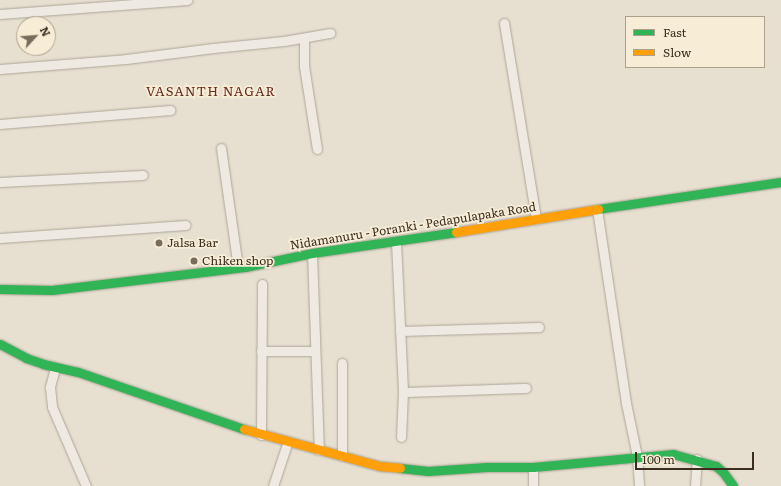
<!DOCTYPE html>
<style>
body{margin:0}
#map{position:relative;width:781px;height:486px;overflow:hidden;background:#e7e0d0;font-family:Literata,serif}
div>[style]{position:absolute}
.roads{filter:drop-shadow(0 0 1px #aca598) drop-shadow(0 0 1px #aca598)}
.street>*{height:9px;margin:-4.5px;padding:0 4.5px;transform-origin:4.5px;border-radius:4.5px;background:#efeae1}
.fast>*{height:9px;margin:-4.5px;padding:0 4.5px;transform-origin:4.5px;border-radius:4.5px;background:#30b455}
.slow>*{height:9px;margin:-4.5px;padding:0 4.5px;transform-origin:4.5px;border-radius:4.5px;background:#ff9f0a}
.dots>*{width:11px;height:11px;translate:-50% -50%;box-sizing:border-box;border:2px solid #f7edd7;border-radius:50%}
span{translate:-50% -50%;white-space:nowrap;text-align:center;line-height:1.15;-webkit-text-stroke:3.5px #f7edd7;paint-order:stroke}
.street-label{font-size:12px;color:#3c2d1f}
.poi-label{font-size:12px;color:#3c2d1f}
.left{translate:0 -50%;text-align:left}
.neighbourhood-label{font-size:13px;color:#6a2d1d;letter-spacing:1px}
.legend{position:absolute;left:625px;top:16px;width:140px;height:52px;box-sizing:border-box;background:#f7edd7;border:1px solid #aca08d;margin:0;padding:5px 7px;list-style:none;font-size:12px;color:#3c2d1f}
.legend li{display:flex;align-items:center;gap:8px;height:20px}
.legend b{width:20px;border:1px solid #aca08d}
.north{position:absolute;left:16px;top:16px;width:40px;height:40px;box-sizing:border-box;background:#f7edd7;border:1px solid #aca08d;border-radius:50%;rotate:64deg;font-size:11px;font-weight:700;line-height:16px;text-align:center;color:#3c2d1f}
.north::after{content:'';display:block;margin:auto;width:14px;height:18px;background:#786c5d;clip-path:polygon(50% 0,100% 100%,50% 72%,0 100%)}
.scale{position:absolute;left:635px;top:452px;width:119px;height:18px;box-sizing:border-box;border:2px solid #3c2d1f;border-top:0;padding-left:5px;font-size:12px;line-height:14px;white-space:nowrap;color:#3c2d1f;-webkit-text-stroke:3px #f7edd7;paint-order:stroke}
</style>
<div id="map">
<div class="roads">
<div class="street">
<div style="left:0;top:14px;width:188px;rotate:-4.3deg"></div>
<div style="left:504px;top:23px;width:199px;rotate:80.7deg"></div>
<div style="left:304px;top:38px;width:28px;rotate:90deg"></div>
<div style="left:304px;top:66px;width:84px;rotate:81.1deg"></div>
<div style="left:0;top:69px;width:126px;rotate:-4.5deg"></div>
<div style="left:126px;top:59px;width:88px;rotate:-7.2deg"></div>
<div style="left:213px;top:48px;width:71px;rotate:-5.6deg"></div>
<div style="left:284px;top:41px;width:47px;rotate:-9.9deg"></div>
<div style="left:0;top:124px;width:171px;rotate:-4.7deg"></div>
<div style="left:221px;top:148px;width:120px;rotate:81.9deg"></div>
<div style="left:0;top:182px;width:143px;rotate:-2.8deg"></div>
<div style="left:597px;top:209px;width:196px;rotate:81.5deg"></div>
<div style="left:626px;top:403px;width:54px;rotate:78.3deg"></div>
<div style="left:637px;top:456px;width:30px;rotate:86deg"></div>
<div style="left:0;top:238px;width:186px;rotate:-4deg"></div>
<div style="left:396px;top:242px;width:150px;rotate:87.3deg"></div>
<div style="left:403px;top:392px;width:45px;rotate:92.5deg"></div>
<div style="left:312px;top:253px;width:197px;rotate:88deg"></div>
<div style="left:400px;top:331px;width:139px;rotate:-1.6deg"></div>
<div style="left:261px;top:351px;width:54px"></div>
<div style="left:55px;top:368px;width:20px;rotate:105deg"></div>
<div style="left:50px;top:387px;width:20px;rotate:84deg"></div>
<div style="left:52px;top:407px;width:86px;rotate:66.7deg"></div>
<div style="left:403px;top:392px;width:123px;rotate:-1.9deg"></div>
<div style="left:261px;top:435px;width:151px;rotate:-89.6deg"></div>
<div style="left:342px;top:456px;width:93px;rotate:-90deg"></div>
<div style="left:273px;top:486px;width:47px;rotate:-71.6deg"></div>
<div style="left:533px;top:486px;width:19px;rotate:-90deg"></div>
<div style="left:695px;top:486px;width:27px;rotate:-86deg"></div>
</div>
<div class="fast">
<div style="left:598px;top:209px;width:185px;rotate:-8.4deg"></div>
<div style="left:0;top:289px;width:52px;rotate:1.1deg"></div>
<div style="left:52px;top:290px;width:194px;rotate:-6.8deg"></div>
<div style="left:245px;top:267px;width:68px;rotate:-11.8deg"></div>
<div style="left:312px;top:253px;width:146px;rotate:-8.3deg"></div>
<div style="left:0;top:344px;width:30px;rotate:28deg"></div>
<div style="left:26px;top:358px;width:18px;rotate:19deg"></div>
<div style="left:43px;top:364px;width:36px;rotate:13deg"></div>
<div style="left:78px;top:372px;width:176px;rotate:19deg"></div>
<div style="left:400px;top:468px;width:28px;rotate:6deg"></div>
<div style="left:428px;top:471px;width:59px;rotate:-3.9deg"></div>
<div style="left:487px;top:467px;width:46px"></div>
<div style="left:533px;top:467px;width:141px;rotate:-5.3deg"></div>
<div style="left:673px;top:454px;width:45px;rotate:15.6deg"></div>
<div style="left:716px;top:466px;width:9px;rotate:41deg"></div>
<div style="left:723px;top:472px;width:17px;rotate:54deg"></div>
</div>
<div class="slow">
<div style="left:456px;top:232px;width:144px;rotate:-9.2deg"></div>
<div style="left:244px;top:429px;width:140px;rotate:15.3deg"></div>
<div style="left:379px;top:466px;width:21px;rotate:5deg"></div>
</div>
</div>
<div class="dots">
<div style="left:159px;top:243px;background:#786c5d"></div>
<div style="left:194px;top:261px;background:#786c5d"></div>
</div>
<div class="street-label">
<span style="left:413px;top:226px;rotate:-9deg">Nidamanuru - Poranki - Pedapulapaka Road</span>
</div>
<div class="poi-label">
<span class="left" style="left:167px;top:243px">Jalsa Bar</span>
<span class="left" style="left:202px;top:261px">Chiken shop</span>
</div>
<div class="neighbourhood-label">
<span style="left:211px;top:91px">VASANTH NAGAR</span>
</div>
<ul class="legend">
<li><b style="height:5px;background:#30b455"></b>Fast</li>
<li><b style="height:5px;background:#ff9f0a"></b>Slow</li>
</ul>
<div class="north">N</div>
<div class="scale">100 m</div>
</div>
